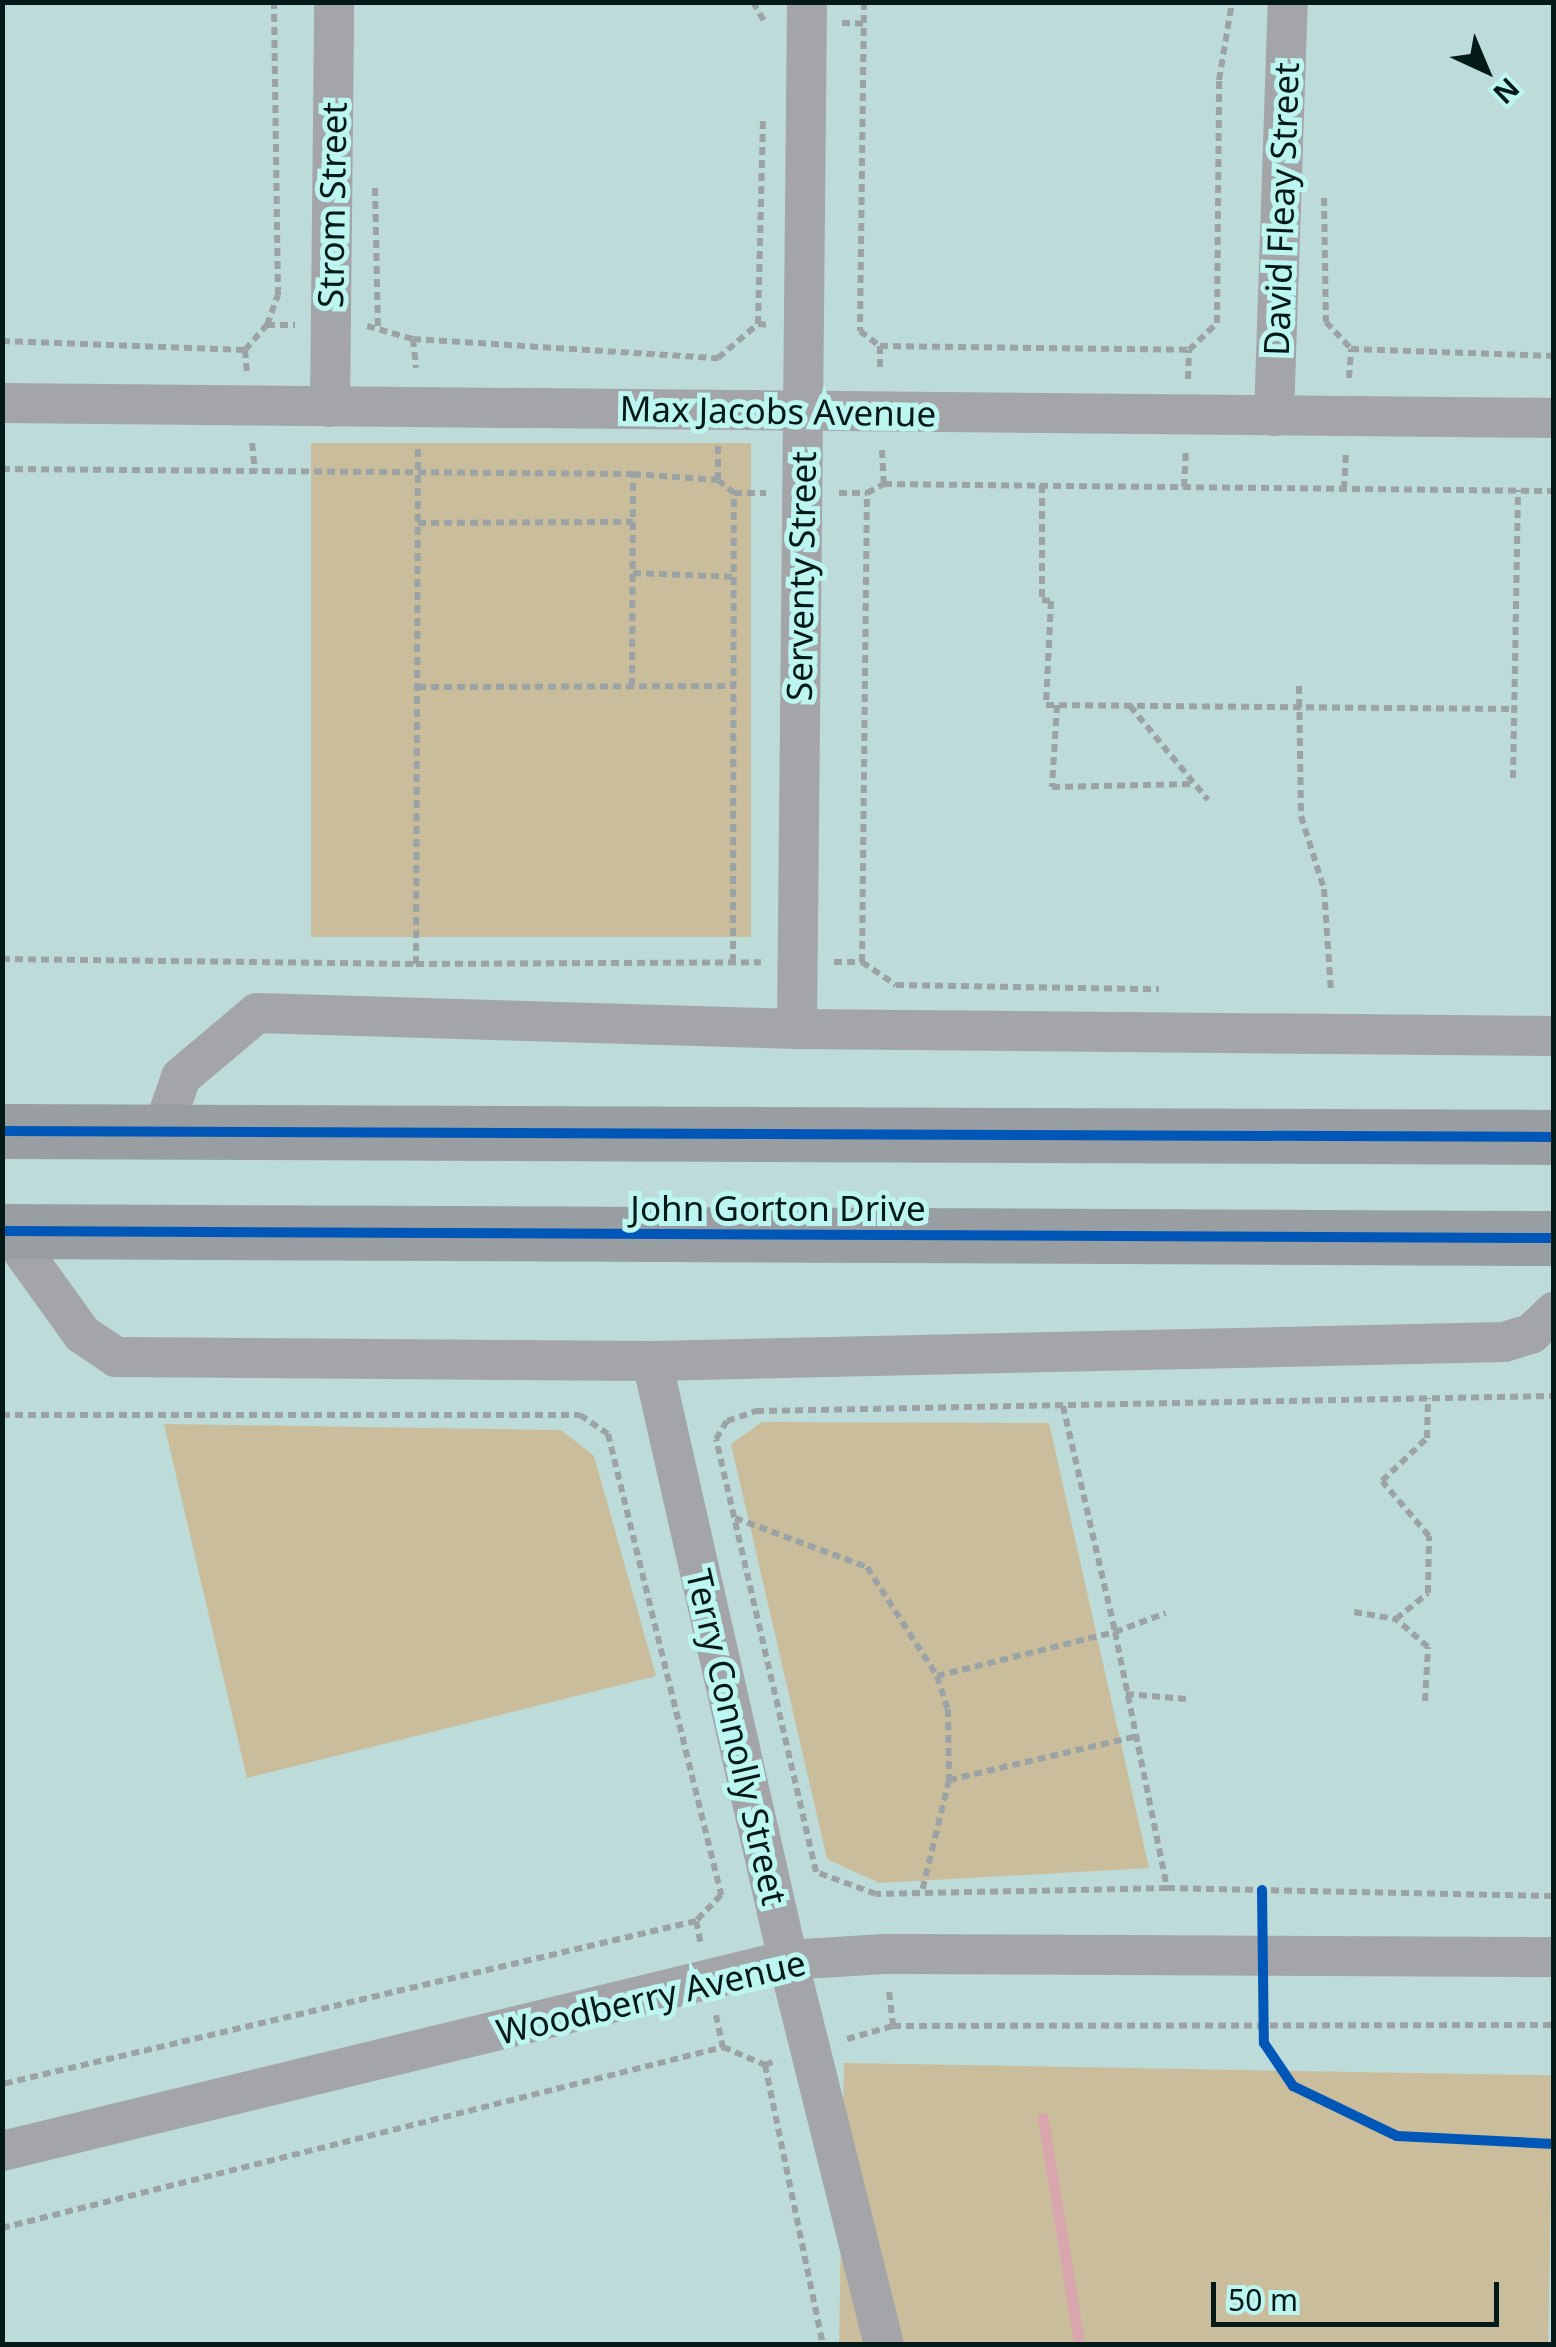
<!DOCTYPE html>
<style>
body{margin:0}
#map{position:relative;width:1556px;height:2347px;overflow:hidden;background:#bddbd9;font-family:"Noto Sans",sans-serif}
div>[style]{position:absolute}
.green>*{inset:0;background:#cabd9b;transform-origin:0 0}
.stream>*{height:11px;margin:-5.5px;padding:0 5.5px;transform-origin:5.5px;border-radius:5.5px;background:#daa6ae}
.path>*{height:6px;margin-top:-3px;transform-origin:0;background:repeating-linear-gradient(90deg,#9ba3a5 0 8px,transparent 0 13px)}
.street>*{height:40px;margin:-20px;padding:0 20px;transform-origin:20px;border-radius:20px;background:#a3a5a9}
.primary>*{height:55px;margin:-27.5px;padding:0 27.5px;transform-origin:27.5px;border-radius:27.5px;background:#989ea2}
.cycleway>*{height:10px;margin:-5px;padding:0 5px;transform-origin:5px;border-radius:5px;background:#0057b8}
span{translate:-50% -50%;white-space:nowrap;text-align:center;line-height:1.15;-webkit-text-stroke:10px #bdf5f1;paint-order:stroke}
.street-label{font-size:35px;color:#041a19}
.frame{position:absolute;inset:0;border:5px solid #041a19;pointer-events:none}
.north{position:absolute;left:1436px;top:20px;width:100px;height:100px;-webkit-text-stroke:8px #bdf5f1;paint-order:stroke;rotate:136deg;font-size:28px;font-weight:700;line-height:40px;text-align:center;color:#041a19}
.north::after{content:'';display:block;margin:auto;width:35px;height:45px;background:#041a19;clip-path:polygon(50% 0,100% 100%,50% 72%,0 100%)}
.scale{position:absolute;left:1211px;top:2282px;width:288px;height:45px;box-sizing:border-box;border:5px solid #041a19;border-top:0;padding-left:12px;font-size:30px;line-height:35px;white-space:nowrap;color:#041a19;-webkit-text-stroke:8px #bdf5f1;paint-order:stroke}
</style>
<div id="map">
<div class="green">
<div style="left:311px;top:443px;width:440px;height:494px"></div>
<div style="clip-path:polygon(762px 1422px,1049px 1423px,1149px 1868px,879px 1883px,827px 1859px,731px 1444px)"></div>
<div style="clip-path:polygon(164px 1424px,561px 1430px,594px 1456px,656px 1676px,247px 1778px)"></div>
<div style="left:844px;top:2063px;width:709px;height:289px;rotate:1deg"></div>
</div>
<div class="stream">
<div style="left:1043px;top:2118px;width:229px;rotate:80.9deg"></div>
</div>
<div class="path">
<div style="left:753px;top:2px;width:24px;rotate:60deg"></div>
<div style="left:864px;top:2px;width:329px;rotate:90.7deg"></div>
<div style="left:860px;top:331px;width:25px;rotate:37deg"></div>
<div style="left:880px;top:346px;width:309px;rotate:0.7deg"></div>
<div style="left:1189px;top:350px;width:39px;rotate:-44deg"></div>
<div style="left:1217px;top:323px;width:243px;rotate:-89.5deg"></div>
<div style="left:1219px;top:80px;width:79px;rotate:-80.5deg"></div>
<div style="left:842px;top:23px;width:24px;rotate:2deg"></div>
<div style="left:375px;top:188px;width:138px;rotate:88.8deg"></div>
<div style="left:1324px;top:198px;width:124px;rotate:89.1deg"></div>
<div style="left:1326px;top:322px;width:37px;rotate:47deg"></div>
<div style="left:1351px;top:349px;width:203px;rotate:2deg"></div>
<div style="left:758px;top:324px;width:203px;rotate:-88.6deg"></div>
<div style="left:267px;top:325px;width:28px"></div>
<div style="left:367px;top:326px;width:48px;rotate:15.8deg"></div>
<div style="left:413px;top:339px;width:29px;rotate:84deg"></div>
<div style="left:413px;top:339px;width:306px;rotate:3.6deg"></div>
<div style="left:718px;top:358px;width:52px;rotate:-40.4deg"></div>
<div style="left:758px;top:324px;width:11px;rotate:5deg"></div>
<div style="left:2px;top:341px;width:243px;rotate:2.1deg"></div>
<div style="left:245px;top:350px;width:21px;rotate:85deg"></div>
<div style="left:880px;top:346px;width:26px;rotate:90deg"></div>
<div style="left:245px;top:350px;width:33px;rotate:-49deg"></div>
<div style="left:267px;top:325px;width:32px;rotate:-70deg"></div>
<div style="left:278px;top:295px;width:293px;rotate:-90.8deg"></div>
<div style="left:1349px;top:378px;width:29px;rotate:-86deg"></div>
<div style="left:1188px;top:379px;width:29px;rotate:-88deg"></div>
<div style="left:252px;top:443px;width:29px;rotate:84deg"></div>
<div style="left:882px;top:450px;width:34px;rotate:87deg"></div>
<div style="left:2px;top:469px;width:631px;rotate:0.45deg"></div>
<div style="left:633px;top:474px;width:85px;rotate:4deg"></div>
<div style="left:718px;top:480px;width:21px;rotate:39deg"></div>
<div style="left:734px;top:493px;width:32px"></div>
<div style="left:718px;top:480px;width:34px;rotate:-90deg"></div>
<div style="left:1042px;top:485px;width:115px;rotate:90deg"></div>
<div style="left:1042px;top:600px;width:9px;rotate:6deg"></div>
<div style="left:1051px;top:601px;width:104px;rotate:92.8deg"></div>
<div style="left:1046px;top:705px;width:468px;rotate:0.5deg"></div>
<div style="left:1184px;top:487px;width:36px;rotate:-87deg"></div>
<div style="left:1344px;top:489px;width:39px;rotate:-87deg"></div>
<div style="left:839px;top:493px;width:28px"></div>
<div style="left:867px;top:493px;width:19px;rotate:-28deg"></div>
<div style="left:884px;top:484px;width:670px;rotate:0.6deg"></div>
<div style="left:418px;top:523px;width:215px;rotate:-0.3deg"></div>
<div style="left:633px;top:573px;width:104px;rotate:2.2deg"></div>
<div style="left:632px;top:686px;width:212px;rotate:-89.7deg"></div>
<div style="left:1299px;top:686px;width:130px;rotate:89.1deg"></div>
<div style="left:1301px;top:816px;width:77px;rotate:72.5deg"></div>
<div style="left:1324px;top:889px;width:103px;rotate:86.1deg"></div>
<div style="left:418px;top:687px;width:318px;rotate:-0.2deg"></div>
<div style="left:1057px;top:705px;width:82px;rotate:93.5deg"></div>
<div style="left:1052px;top:787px;width:143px;rotate:-1.2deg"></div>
<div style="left:1130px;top:706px;width:122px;rotate:50.3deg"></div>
<div style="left:1513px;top:778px;width:288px;rotate:-89deg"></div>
<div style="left:2px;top:959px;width:414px;rotate:0.7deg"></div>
<div style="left:416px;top:964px;width:345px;rotate:-0.3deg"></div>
<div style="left:733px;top:962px;width:469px;rotate:-89.9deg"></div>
<div style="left:834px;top:962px;width:28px"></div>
<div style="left:862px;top:962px;width:41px;rotate:34.1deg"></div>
<div style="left:896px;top:985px;width:263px;rotate:0.9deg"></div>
<div style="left:862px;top:962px;width:469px;rotate:-89.4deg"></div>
<div style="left:416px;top:964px;width:518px;rotate:-89.78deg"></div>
<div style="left:1063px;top:1406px;width:232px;rotate:77deg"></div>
<div style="left:1115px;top:1632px;width:261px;rotate:78.5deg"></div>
<div style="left:1167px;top:1888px;width:291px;rotate:178.8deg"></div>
<div style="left:876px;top:1894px;width:64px;rotate:-159.9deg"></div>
<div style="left:816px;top:1872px;width:444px;rotate:-103deg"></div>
<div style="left:716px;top:1439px;width:21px;rotate:-59deg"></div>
<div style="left:727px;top:1421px;width:31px;rotate:-19deg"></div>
<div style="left:756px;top:1411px;width:798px;rotate:-1.08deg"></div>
<div style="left:2px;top:1415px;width:578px"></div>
<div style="left:580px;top:1415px;width:34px;rotate:34deg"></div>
<div style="left:608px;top:1434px;width:475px;rotate:76.2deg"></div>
<div style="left:721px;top:1895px;width:36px;rotate:134deg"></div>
<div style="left:696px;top:1921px;width:713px;rotate:166.78deg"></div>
<div style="left:735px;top:1518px;width:141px;rotate:20.4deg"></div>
<div style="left:867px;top:1567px;width:130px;rotate:57.3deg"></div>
<div style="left:937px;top:1676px;width:35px;rotate:72deg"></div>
<div style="left:948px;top:1709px;width:71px;rotate:89.2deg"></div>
<div style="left:949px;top:1780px;width:115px;rotate:103.6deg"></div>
<div style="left:1354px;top:1612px;width:43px;rotate:9.5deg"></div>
<div style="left:937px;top:1676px;width:183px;rotate:-13.9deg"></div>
<div style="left:1115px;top:1632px;width:54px;rotate:-20.4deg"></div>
<div style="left:1126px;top:1694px;width:61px;rotate:4.7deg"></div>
<div style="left:1425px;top:1701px;width:54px;rotate:-86.8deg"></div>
<div style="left:1428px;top:1647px;width:43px;rotate:-138.8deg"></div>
<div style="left:1396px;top:1619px;width:41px;rotate:-39.1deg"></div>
<div style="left:1428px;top:1593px;width:57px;rotate:-89deg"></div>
<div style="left:1429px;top:1536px;width:72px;rotate:-130.5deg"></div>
<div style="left:1382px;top:1481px;width:62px;rotate:-43.7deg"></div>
<div style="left:1427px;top:1438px;width:40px;rotate:-88.6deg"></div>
<div style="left:949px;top:1780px;width:190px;rotate:-13.1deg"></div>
<div style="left:1167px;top:1888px;width:387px;rotate:1.2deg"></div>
<div style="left:696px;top:1921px;width:25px;rotate:78deg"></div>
<div style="left:889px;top:1992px;width:34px;rotate:83deg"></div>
<div style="left:716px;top:2015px;width:33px;rotate:78deg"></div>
<div style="left:847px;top:2039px;width:48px;rotate:-15.8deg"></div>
<div style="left:893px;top:2026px;width:661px;rotate:-0.09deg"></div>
<div style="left:765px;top:2065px;width:285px;rotate:78.3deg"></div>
<div style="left:2px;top:2228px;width:743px;rotate:-14.09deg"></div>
<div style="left:723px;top:2047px;width:46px;rotate:23.2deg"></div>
<div style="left:765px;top:2065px;width:13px;rotate:-23deg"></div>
</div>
<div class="street">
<div style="left:2px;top:403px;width:1552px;rotate:0.55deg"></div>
<div style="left:330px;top:407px;width:405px;rotate:-89.4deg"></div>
<div style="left:1274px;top:416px;width:414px;rotate:-88.1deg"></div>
<div style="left:797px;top:1029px;width:1027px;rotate:-89.44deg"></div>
<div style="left:162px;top:1132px;width:58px;rotate:-70.9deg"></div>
<div style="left:181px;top:1077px;width:99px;rotate:-40.1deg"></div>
<div style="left:257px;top:1013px;width:540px;rotate:1.7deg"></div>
<div style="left:797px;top:1029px;width:757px;rotate:0.53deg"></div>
<div style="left:8px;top:1231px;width:127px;rotate:54.3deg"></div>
<div style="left:82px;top:1334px;width:41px;rotate:34.1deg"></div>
<div style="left:116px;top:1357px;width:536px;rotate:0.43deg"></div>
<div style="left:652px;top:1361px;width:852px;rotate:-1.28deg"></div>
<div style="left:1504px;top:1342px;width:28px;rotate:-17deg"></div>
<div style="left:1531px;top:1334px;width:32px;rotate:-44deg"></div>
<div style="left:652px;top:1361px;width:614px;rotate:77.21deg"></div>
<div style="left:788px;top:1960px;width:396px;rotate:76deg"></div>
<div style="left:2px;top:2151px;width:809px;rotate:-13.66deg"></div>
<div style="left:788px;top:1960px;width:96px;rotate:-3.6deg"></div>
<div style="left:884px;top:1954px;width:670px;rotate:0.26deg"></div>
</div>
<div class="primary">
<div style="left:2px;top:1131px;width:1552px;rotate:0.22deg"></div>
<div style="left:2px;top:1231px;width:1552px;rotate:0.26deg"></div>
</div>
<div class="cycleway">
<div style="left:2px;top:1131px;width:1552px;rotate:0.22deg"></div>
<div style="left:2px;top:1231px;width:1552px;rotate:0.26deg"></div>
<div style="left:1262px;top:1890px;width:153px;rotate:89.3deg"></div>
<div style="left:1264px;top:2043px;width:52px;rotate:56deg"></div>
<div style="left:1293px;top:2086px;width:115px;rotate:25.7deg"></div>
<div style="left:1397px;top:2136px;width:157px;rotate:2.9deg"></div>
</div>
<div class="street-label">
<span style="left:332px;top:205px;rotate:-89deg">Strom Street</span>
<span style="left:1281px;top:209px;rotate:-88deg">David Fleay Street</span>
<span style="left:778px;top:411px;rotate:1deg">Max Jacobs Avenue</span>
<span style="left:801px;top:576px;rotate:-89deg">Serventy Street</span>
<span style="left:778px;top:1208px">John Gorton Drive</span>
<span style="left:737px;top:1737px;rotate:77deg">Terry Connolly Street</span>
<span style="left:651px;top:1997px;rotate:-13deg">Woodberry Avenue</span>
</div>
<div class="frame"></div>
<div class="north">N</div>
<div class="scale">50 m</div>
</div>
